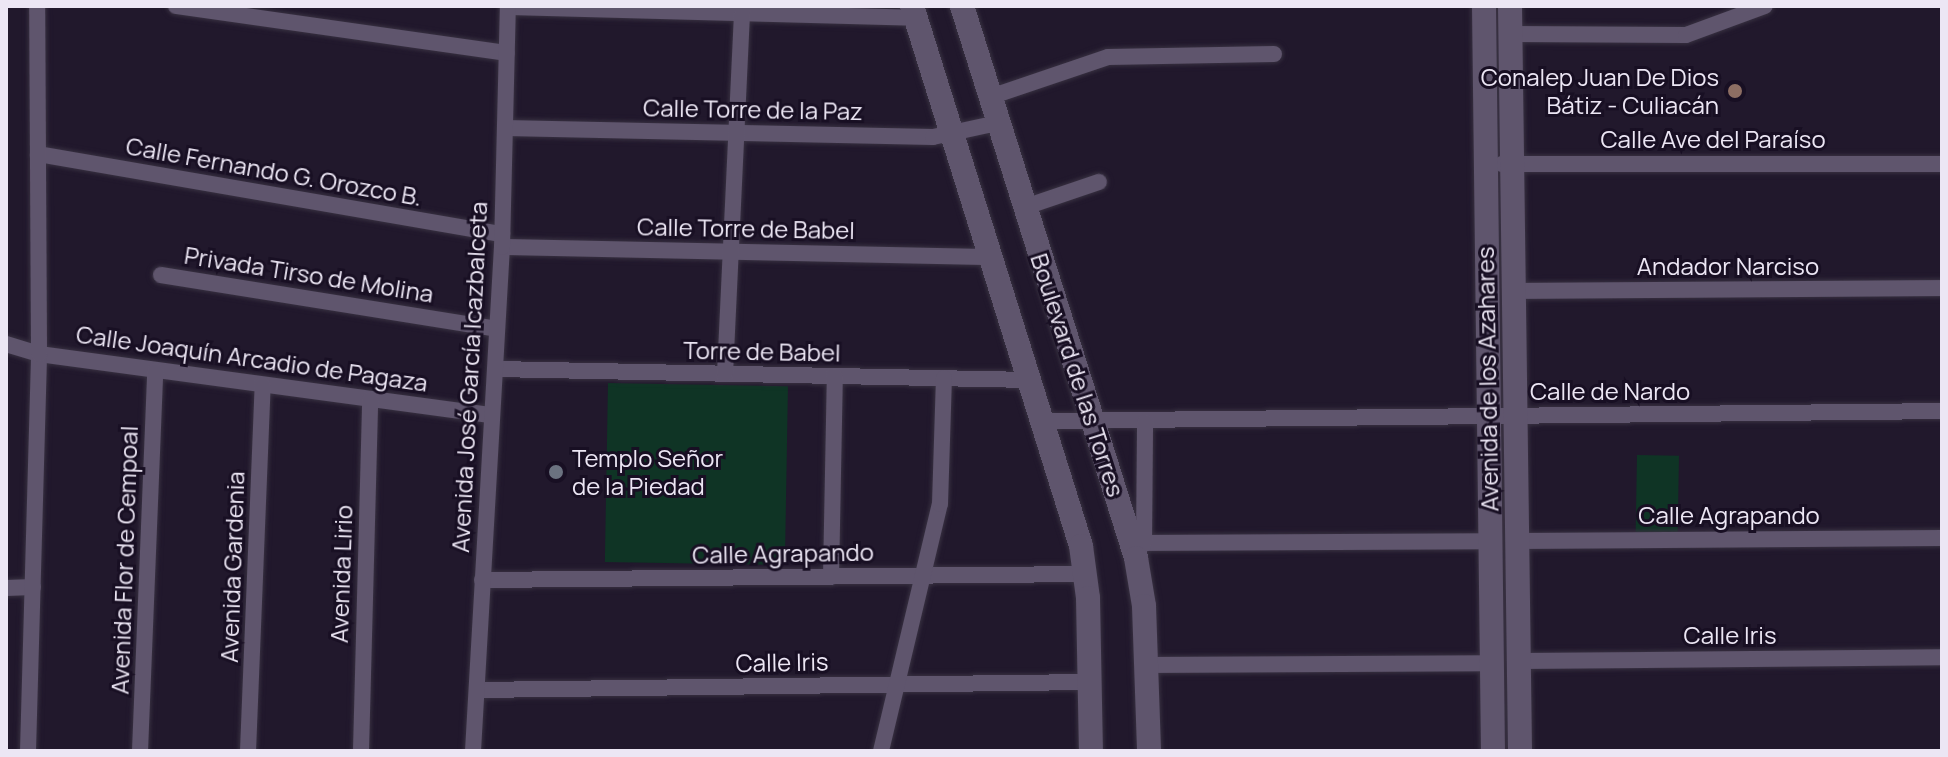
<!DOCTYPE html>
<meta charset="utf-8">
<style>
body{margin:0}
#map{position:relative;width:1948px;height:757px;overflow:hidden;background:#21182c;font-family:Manrope,sans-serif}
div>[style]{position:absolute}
.green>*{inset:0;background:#0f3425;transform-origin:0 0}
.roads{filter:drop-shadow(0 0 2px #383141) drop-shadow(0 0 2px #383141)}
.street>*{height:16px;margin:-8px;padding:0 8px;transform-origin:8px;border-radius:8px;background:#5f556d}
.secondary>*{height:24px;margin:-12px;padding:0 12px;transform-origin:12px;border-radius:12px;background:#5f556d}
.dots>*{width:22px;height:22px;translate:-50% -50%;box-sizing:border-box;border:4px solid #180f23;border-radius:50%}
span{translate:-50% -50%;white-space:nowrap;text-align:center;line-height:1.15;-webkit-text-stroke:6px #180f23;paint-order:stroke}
.poi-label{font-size:24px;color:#ece6f4}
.right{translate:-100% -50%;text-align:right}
.left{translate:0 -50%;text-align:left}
.street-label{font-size:24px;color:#ece6f4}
.frame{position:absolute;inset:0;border:8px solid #ece6f4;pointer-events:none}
</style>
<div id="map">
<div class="green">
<div style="left:608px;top:383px;width:180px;height:179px;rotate:1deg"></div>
<div style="left:1637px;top:455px;width:42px;height:77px;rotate:1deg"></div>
</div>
<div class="roads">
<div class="street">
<div style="left:176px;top:6px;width:334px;rotate:8.1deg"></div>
<div style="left:508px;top:7px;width:408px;rotate:1.5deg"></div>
<div style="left:1511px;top:34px;width:175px;rotate:0.3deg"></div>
<div style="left:1686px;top:35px;width:84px;rotate:-20.2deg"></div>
<div style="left:990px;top:97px;width:125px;rotate:-18.7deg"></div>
<div style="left:1108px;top:57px;width:166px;rotate:-1deg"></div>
<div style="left:505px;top:128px;width:428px;rotate:1.2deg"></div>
<div style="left:933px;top:137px;width:66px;rotate:-12.2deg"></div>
<div style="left:38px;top:154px;width:471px;rotate:9.8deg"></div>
<div style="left:1502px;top:164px;width:440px"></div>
<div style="left:1025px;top:207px;width:78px;rotate:-18.7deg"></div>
<div style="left:502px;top:247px;width:487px;rotate:1.2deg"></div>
<div style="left:161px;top:275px;width:340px;rotate:9.1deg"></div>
<div style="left:1514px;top:291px;width:428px;rotate:-0.4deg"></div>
<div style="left:6px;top:344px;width:34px;rotate:17deg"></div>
<div style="left:39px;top:354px;width:457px;rotate:7.7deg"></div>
<div style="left:496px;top:369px;width:532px;rotate:1.18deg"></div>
<div style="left:725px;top:374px;width:361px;rotate:-87.3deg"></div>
<div style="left:1039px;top:421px;width:903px;rotate:-0.63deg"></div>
<div style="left:1517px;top:541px;width:425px;rotate:-0.4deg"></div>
<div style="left:1131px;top:543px;width:358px;rotate:-0.3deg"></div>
<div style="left:1144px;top:544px;width:122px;rotate:-89.5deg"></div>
<div style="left:831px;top:577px;width:201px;rotate:-88.9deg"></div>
<div style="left:482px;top:580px;width:603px;rotate:-0.57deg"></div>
<div style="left:6px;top:588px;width:27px;rotate:-2deg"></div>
<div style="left:1519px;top:661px;width:423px;rotate:-0.5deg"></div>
<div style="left:1143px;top:665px;width:346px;rotate:-0.3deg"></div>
<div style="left:477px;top:690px;width:611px;rotate:-0.75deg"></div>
<div style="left:28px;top:751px;width:397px;rotate:-88.4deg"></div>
<div style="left:39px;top:354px;width:348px;rotate:-90.3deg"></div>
<div style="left:140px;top:751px;width:380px;rotate:-87.7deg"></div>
<div style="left:248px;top:751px;width:366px;rotate:-87.7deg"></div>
<div style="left:361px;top:751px;width:352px;rotate:-88.5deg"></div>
<div style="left:473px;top:751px;width:505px;rotate:-86.71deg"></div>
<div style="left:502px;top:247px;width:241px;rotate:-88.6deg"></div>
<div style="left:881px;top:751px;width:254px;rotate:-76.6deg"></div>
<div style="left:940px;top:504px;width:126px;rotate:-88.2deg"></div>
</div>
<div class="secondary">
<div style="left:912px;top:6px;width:566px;rotate:72.62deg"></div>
<div style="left:1081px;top:546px;width:52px;rotate:82.3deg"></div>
<div style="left:1088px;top:598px;width:153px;rotate:88.9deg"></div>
<div style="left:962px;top:6px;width:579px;rotate:72.5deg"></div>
<div style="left:1136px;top:558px;width:49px;rotate:80.5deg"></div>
<div style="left:1144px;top:606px;width:145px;rotate:88deg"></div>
<div style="left:1484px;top:6px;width:745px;rotate:89.31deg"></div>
<div style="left:1510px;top:6px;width:745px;rotate:89.23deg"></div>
</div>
</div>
<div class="dots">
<div style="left:1735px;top:91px;background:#8d6e63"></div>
<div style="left:556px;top:472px;background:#6b7280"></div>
</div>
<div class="poi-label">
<span class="right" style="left:1719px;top:91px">Conalep Juan De Dios<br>Bátiz - Culiacán</span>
<span class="left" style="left:572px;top:472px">Templo Señor<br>de la Piedad</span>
</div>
<div class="street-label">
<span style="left:753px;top:109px;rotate:1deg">Calle Torre de la Paz</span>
<span style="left:1713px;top:139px">Calle Ave del Paraíso</span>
<span style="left:274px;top:171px;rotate:10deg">Calle Fernando G. Orozco B.</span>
<span style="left:746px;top:228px;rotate:1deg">Calle Torre de Babel</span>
<span style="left:1728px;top:266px">Andador Narciso</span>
<span style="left:309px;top:274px;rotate:9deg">Privada Tirso de Molina</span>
<span style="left:762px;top:351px;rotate:1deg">Torre de Babel</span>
<span style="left:252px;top:358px;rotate:8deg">Calle Joaquín Arcadio de Pagaza</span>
<span style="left:1078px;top:375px;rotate:72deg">Boulevard de las Torres</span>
<span style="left:469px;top:377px;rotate:-87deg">Avenida José García Icazbalceta</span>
<span style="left:1487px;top:379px;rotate:-91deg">Avenida de los Azahares</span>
<span style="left:1610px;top:391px">Calle de Nardo</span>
<span style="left:1729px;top:515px">Calle Agrapando</span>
<span style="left:783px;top:553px;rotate:-1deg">Calle Agrapando</span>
<span style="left:124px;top:560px;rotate:-88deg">Avenida Flor de Cempoal</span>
<span style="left:232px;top:567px;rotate:-88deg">Avenida Gardenia</span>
<span style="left:341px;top:574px;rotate:-88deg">Avenida Lirio</span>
<span style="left:1730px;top:635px">Calle Iris</span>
<span style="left:782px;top:662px;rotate:-1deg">Calle Iris</span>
</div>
<div class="frame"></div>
</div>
